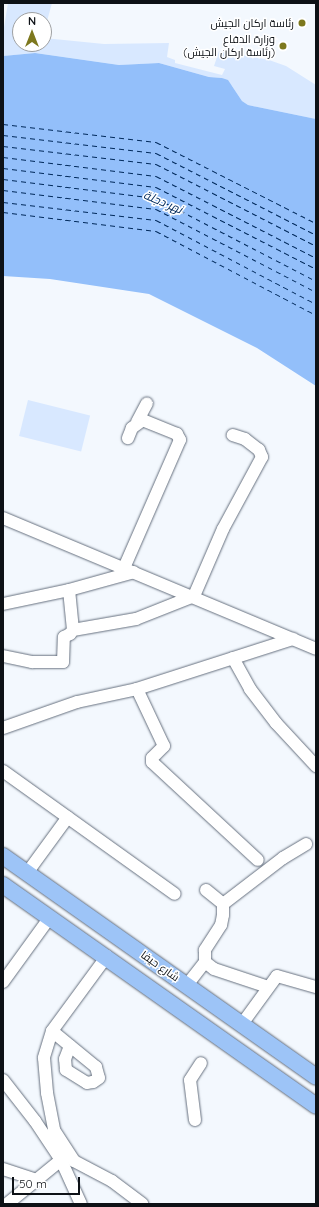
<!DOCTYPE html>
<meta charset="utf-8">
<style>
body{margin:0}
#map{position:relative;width:319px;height:1207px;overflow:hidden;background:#f3f8fe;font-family:Quicksand,Cairo,sans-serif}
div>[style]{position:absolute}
.green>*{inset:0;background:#d8e8ff;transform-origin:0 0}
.water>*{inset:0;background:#93bffa}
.ferry>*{height:1px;margin-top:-0.5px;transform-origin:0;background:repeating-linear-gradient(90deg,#00295b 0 5px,transparent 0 9px)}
.roads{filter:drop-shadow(0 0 1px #66707f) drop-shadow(0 0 1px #66707f)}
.minor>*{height:12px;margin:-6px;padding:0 6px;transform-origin:6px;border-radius:6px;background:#fff}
.major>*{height:16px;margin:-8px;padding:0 8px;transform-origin:8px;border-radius:8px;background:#9dc4f7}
.dots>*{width:11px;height:11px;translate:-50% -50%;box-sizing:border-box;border:2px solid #fff;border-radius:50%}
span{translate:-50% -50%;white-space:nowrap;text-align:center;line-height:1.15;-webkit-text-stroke:3px #fff;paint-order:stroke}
.poi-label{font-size:11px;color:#0d1116}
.right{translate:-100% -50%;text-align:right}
.street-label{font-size:11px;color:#0d1116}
.water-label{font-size:12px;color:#00295b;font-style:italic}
.frame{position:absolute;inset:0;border:4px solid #0d1116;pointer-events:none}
.north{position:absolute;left:12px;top:12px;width:40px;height:40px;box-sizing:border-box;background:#fff;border:1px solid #9ea0a2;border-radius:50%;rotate:0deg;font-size:11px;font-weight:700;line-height:16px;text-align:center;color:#0d1116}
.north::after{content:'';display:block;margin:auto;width:14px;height:18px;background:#7d781e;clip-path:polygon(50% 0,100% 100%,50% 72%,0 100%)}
.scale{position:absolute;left:12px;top:1177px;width:68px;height:18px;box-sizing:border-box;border:2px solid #0d1116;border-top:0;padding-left:5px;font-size:12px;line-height:14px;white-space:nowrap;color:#0d1116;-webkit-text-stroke:3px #fff;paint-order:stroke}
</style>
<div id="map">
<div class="green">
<div style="clip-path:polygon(8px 3px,52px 3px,44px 32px,44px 20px,20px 20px,20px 44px,44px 44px,44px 38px,104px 44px,169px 43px,167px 57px,175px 60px,175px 63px,222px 75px,225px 69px,214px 66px,219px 51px,269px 60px,286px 66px,316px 85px,316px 119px,248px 105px,242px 101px,232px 86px,222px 78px,209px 77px,159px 63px,119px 65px,35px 53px,3px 56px,3px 33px)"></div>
<div style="left:28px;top:400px;width:64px;height:37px;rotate:14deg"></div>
</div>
<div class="water">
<div style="clip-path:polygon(35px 53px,119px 65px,159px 63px,209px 77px,222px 78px,228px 80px,242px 101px,248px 105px,316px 119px,316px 386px,257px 348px,149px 294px,50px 279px,3px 276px,3px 56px)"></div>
</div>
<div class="ferry">
<div style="left:3px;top:124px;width:154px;rotate:6.7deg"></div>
<div style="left:156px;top:142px;width:179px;rotate:26.9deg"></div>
<div style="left:3px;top:135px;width:154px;rotate:6.7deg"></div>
<div style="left:156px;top:153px;width:180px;rotate:27.1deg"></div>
<div style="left:3px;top:146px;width:154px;rotate:6.7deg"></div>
<div style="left:156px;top:164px;width:180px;rotate:27.1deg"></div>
<div style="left:3px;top:157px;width:154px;rotate:7.1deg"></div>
<div style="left:156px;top:176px;width:180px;rotate:27.1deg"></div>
<div style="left:3px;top:168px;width:154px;rotate:7.1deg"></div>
<div style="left:156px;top:187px;width:180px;rotate:27.1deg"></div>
<div style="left:3px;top:179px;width:154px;rotate:7.1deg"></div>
<div style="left:156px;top:198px;width:180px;rotate:27.4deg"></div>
<div style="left:3px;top:190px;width:154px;rotate:7.1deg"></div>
<div style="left:156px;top:209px;width:180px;rotate:27.4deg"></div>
<div style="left:3px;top:202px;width:154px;rotate:6.7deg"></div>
<div style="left:156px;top:220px;width:181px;rotate:27.7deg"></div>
<div style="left:3px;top:212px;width:154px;rotate:7.1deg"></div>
<div style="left:156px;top:231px;width:181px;rotate:27.7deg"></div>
</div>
<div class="roads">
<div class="minor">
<div style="left:137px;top:422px;width:21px;rotate:-62deg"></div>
<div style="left:3px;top:518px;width:339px;rotate:22.7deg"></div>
<div style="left:124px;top:568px;width:140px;rotate:-66.4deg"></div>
<div style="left:180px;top:440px;width:7px;rotate:-117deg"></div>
<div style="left:177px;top:434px;width:37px;rotate:-158deg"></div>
<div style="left:143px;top:420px;width:14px;rotate:144deg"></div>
<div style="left:132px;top:428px;width:11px;rotate:112deg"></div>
<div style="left:3px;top:604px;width:67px;rotate:-12deg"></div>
<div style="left:69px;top:590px;width:67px;rotate:-15.5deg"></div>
<div style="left:73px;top:630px;width:64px;rotate:-9.9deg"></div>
<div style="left:136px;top:619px;width:62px;rotate:-21.6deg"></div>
<div style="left:194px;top:596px;width:73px;rotate:-66.6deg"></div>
<div style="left:223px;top:529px;width:82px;rotate:-61.6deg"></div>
<div style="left:262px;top:457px;width:8px;rotate:-113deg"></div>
<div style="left:259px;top:450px;width:18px;rotate:-142deg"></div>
<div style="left:245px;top:439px;width:13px;rotate:-162deg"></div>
<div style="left:3px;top:656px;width:30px;rotate:12deg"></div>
<div style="left:32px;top:662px;width:31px"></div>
<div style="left:63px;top:662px;width:25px;rotate:-88deg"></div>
<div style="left:64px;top:637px;width:7px;rotate:-27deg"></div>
<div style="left:70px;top:634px;width:5px;rotate:-53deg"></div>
<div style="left:73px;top:630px;width:40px;rotate:-95.7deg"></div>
<div style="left:233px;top:658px;width:35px;rotate:61deg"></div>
<div style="left:250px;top:689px;width:43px;rotate:52.6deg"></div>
<div style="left:276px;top:723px;width:59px;rotate:47.1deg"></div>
<div style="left:137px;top:689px;width:63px;rotate:64.7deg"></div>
<div style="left:164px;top:746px;width:17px;rotate:135deg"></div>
<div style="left:152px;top:758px;width:4px;rotate:90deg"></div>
<div style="left:152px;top:762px;width:144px;rotate:42.8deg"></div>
<div style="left:3px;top:728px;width:78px;rotate:-19.4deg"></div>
<div style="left:77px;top:702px;width:61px;rotate:-12.2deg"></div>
<div style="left:137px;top:689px;width:164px;rotate:-17.8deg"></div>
<div style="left:3px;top:771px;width:211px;rotate:35.6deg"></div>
<div style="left:27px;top:873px;width:69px;rotate:-53.8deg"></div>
<div style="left:206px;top:890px;width:22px;rotate:39deg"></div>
<div style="left:223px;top:904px;width:11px;rotate:90deg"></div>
<div style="left:223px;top:915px;width:10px;rotate:101deg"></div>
<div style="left:221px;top:925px;width:30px;rotate:123deg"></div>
<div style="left:205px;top:950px;width:12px;rotate:90deg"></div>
<div style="left:205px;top:962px;width:11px;rotate:38deg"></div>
<div style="left:214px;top:969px;width:57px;rotate:18.4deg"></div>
<div style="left:223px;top:904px;width:76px;rotate:-37.5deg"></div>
<div style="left:283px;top:858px;width:27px;rotate:-31deg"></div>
<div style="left:107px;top:956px;width:93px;rotate:126.3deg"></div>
<div style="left:52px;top:1031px;width:28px;rotate:107deg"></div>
<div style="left:44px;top:1058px;width:35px;rotate:85deg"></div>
<div style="left:47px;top:1093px;width:38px;rotate:79deg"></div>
<div style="left:54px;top:1130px;width:37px;rotate:57deg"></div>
<div style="left:74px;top:1161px;width:43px;rotate:27.8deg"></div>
<div style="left:112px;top:1181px;width:38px;rotate:37deg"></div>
<div style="left:3px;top:982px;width:80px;rotate:-54.1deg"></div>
<div style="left:187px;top:985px;width:29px;rotate:-52deg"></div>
<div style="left:242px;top:1024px;width:59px;rotate:-53.9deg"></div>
<div style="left:277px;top:976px;width:41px;rotate:15.8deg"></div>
<div style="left:52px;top:1031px;width:57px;rotate:39.3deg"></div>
<div style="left:96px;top:1067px;width:11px;rotate:75deg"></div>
<div style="left:99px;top:1078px;width:7px;rotate:146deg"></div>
<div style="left:93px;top:1082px;width:6px;rotate:171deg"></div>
<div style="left:87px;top:1083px;width:25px;rotate:-148deg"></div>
<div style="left:66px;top:1070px;width:11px;rotate:-95deg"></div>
<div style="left:65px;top:1059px;width:14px;rotate:-69deg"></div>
<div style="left:3px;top:1080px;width:52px;rotate:52deg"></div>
<div style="left:35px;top:1121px;width:47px;rotate:56.3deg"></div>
<div style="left:61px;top:1160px;width:48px;rotate:65.6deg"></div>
<div style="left:195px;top:1120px;width:40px;rotate:-97.1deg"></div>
<div style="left:190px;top:1080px;width:20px;rotate:-57deg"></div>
<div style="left:3px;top:1169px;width:36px;rotate:18deg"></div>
<div style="left:7px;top:1204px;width:70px;rotate:-39.2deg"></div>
</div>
<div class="major">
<div style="left:3px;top:856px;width:383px;rotate:35.2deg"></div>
<div style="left:3px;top:885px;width:383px;rotate:35.2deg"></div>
</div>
</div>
<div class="dots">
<div style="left:302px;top:23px;background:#7d781e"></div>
<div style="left:283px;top:46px;background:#7d781e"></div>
</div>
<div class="poi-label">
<span class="right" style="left:294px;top:23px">رئاسة اركان الجيش</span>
<span class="right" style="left:275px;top:46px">وزارة الدفاع<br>(رئاسة اركان الجيش)</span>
</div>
<div class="street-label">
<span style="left:160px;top:966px;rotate:35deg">شارع حيفا</span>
</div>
<div class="water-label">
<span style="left:163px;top:202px;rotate:23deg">نهر دجلة</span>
</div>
<div class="frame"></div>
<div class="north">N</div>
<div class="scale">50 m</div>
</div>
